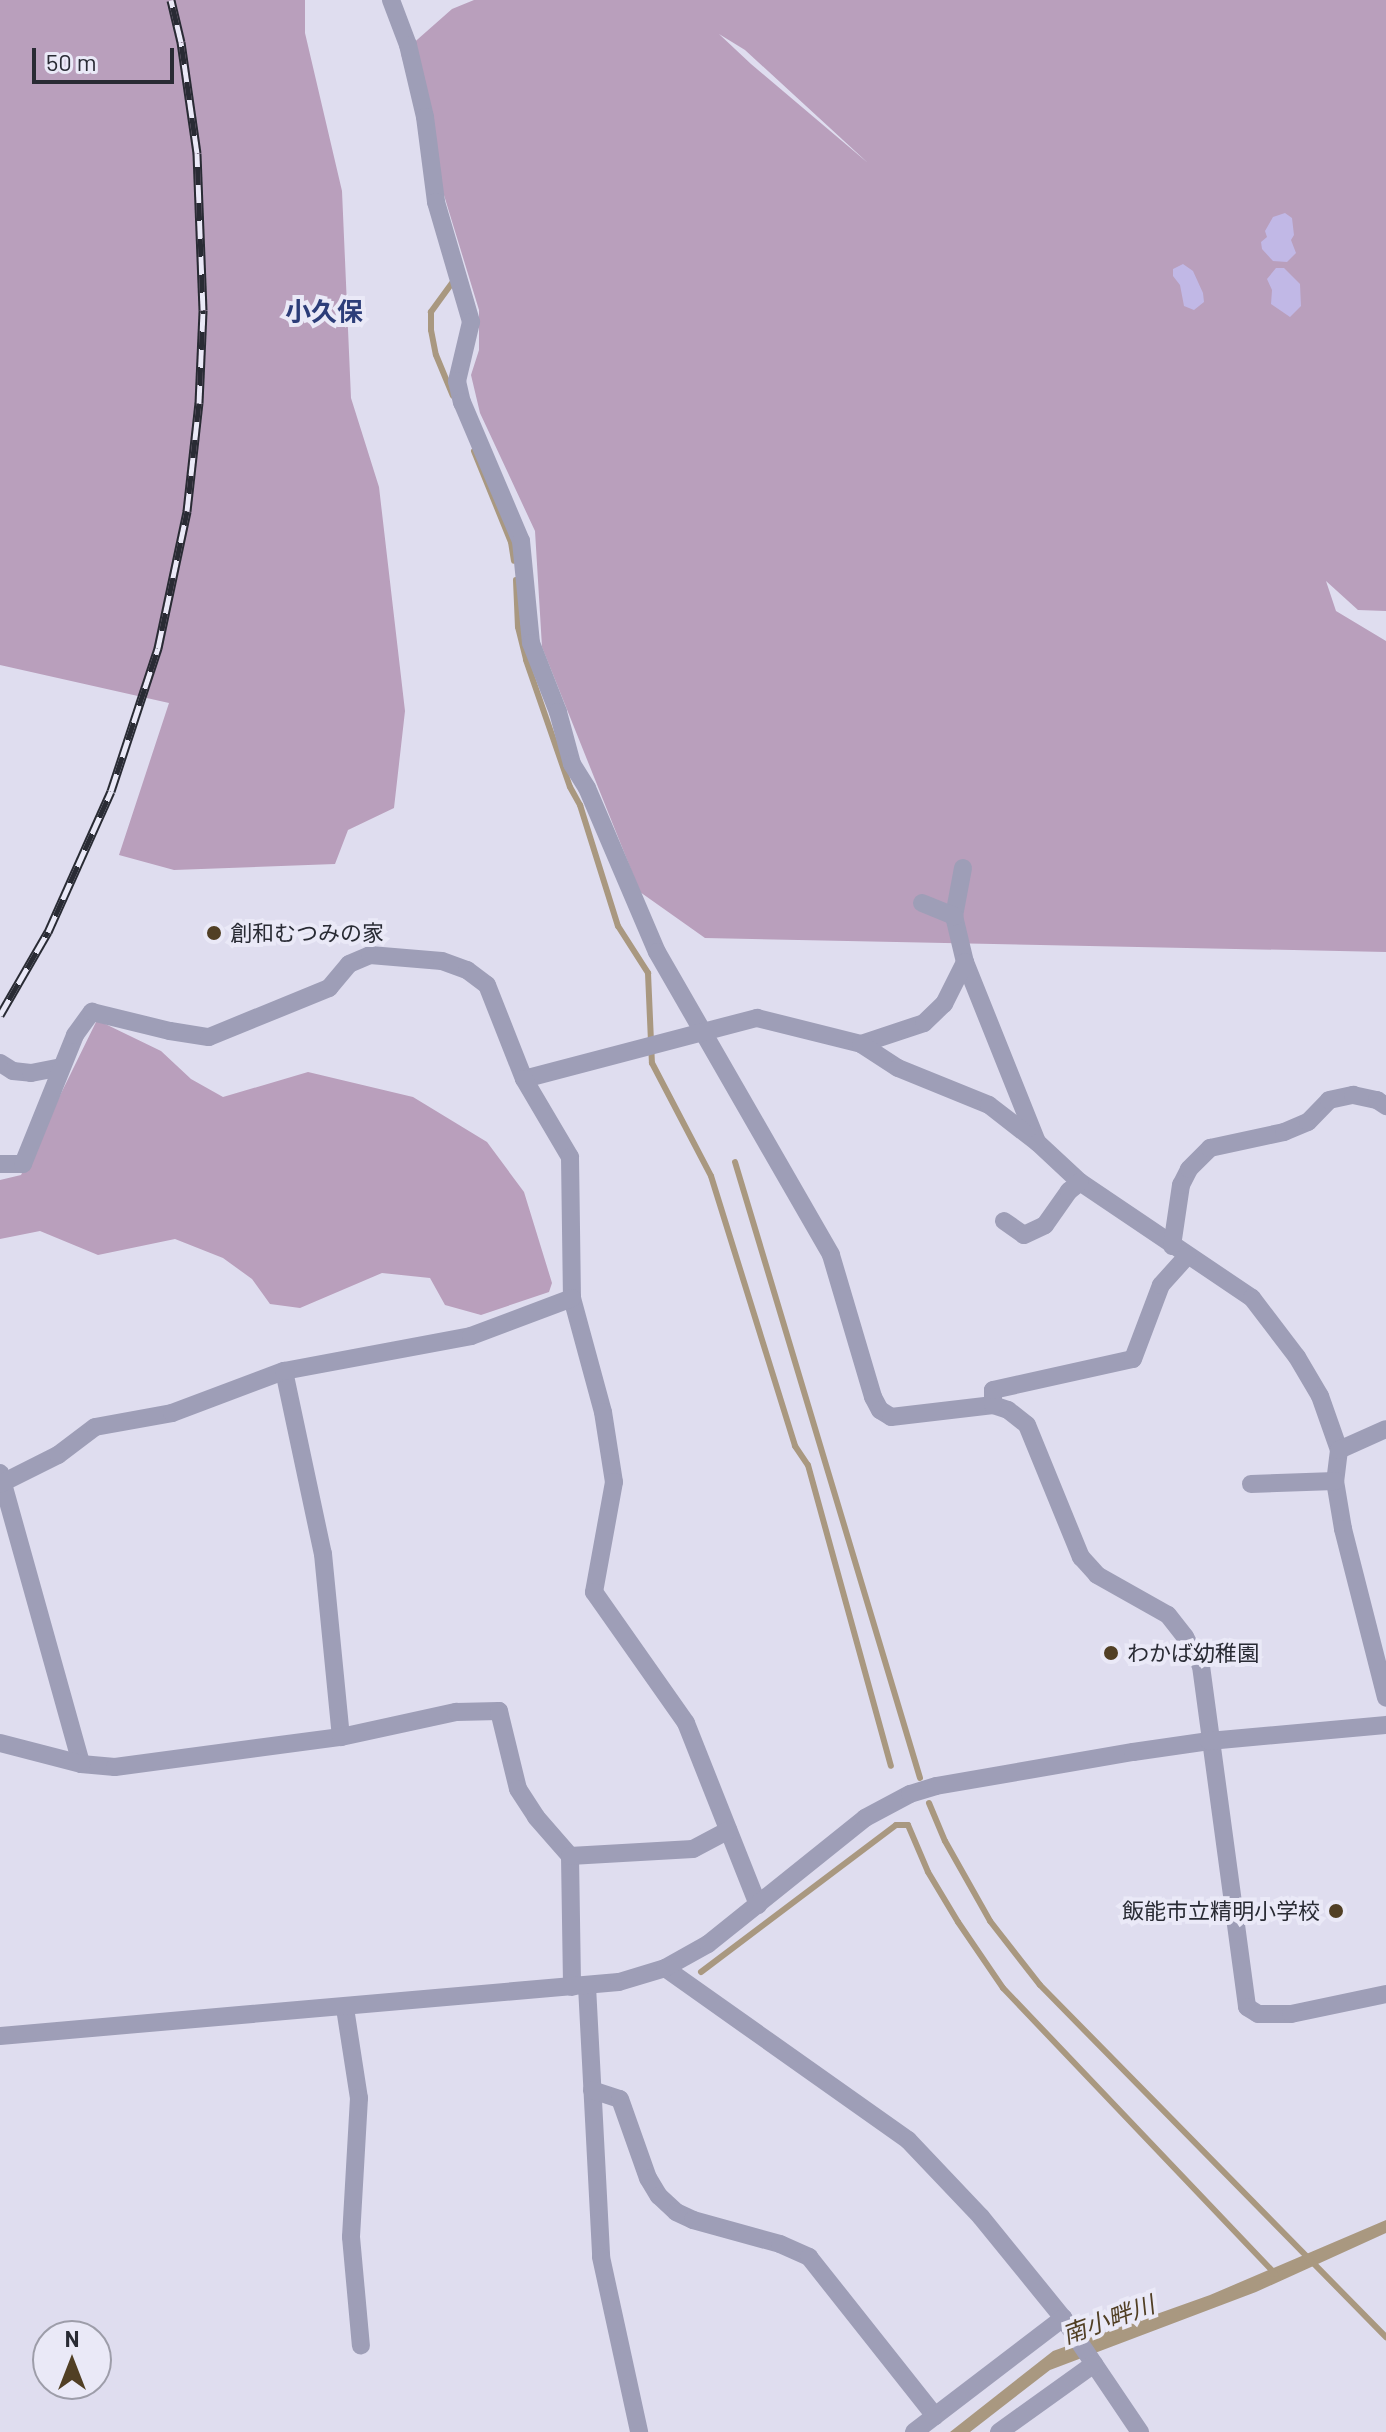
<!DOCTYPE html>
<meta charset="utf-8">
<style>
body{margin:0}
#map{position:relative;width:1386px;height:2432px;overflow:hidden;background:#dfddef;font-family:Barlow,"Noto Sans JP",sans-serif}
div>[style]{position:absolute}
.green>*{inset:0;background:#b99fbc}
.sand>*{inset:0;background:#c1b8e6}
.water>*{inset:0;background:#a99880}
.stream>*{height:6px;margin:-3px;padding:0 3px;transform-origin:3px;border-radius:3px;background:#a99880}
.minor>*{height:18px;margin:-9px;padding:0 9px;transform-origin:9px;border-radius:9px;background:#9e9eb7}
.rail>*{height:9px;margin-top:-4.5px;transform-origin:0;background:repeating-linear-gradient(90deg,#eae9f7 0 18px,#292b34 0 36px);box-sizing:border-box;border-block:2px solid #292b34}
.dots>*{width:22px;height:22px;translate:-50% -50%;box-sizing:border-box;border:4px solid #eae9f7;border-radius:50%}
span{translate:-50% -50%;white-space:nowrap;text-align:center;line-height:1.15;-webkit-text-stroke:8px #eae9f7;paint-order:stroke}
.poi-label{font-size:22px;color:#292b34}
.left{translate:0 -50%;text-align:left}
.right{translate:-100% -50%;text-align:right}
.water-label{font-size:24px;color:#513f24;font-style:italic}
.quarter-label{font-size:26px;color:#2c3d79;font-weight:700}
.north{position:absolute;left:32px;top:2320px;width:80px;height:80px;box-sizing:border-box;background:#eae9f7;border:2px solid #9d9da9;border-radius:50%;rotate:0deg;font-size:22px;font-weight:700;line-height:32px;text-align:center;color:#292b34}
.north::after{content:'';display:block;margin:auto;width:28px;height:36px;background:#513f24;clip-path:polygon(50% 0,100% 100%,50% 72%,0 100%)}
.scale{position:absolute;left:32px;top:48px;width:142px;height:36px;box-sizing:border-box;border:4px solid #292b34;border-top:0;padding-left:10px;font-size:24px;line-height:28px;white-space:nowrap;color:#292b34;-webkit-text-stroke:6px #eae9f7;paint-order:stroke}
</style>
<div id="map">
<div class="green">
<div style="clip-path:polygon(0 0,305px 0,305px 33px,342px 191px,351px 398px,379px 487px,405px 711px,394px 808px,348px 830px,335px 864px,174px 870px,119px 855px,169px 703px,0 665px)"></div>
<div style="clip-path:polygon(evenodd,474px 0,1386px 0,1386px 611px,1358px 610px,1326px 581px,1336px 611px,1386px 641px,1386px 952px,705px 938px,640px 892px,542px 647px,535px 531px,480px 413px,471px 375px,479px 350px,479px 310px,401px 54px,452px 9px,474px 0,719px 34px,745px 50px,868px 163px,751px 64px,719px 34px)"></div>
<div style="clip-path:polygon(97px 1020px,161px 1051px,191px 1079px,223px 1097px,308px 1072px,413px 1097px,487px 1142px,524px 1192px,552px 1283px,549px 1292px,481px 1315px,445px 1305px,430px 1278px,382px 1273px,300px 1308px,270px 1304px,252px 1279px,223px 1258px,175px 1239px,98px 1255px,40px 1231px,0 1239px,0 1180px,21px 1175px)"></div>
</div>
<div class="sand">
<div style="clip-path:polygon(1285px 213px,1292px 218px,1294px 235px,1291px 240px,1296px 253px,1287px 262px,1273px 261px,1262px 249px,1261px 242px,1267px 237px,1265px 231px,1273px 217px)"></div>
<div style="clip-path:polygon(1183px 264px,1193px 271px,1203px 293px,1204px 302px,1194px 310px,1184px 306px,1180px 285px,1173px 276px,1173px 269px)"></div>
<div style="clip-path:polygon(1276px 268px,1284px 268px,1300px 284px,1301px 306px,1290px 317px,1271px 304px,1272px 290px,1267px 279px)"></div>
</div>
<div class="water">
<div style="clip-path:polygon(1386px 2220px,1386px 2233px,1256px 2292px,1050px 2370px,970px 2432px,950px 2432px,1053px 2351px,1210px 2295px)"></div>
</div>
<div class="stream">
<div style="left:452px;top:283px;width:36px;rotate:126deg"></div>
<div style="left:431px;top:312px;width:18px;rotate:90deg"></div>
<div style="left:431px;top:330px;width:25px;rotate:79deg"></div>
<div style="left:436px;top:355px;width:44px;rotate:67.5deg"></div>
<div style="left:474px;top:451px;width:98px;rotate:67.9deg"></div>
<div style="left:511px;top:542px;width:19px;rotate:81deg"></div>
<div style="left:516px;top:580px;width:47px;rotate:87.6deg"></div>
<div style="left:518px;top:627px;width:34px;rotate:76deg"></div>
<div style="left:526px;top:660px;width:134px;rotate:70.9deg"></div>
<div style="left:570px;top:787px;width:21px;rotate:61deg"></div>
<div style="left:580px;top:805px;width:127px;rotate:72.6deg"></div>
<div style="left:618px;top:926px;width:56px;rotate:57.4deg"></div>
<div style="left:648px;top:973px;width:90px;rotate:87.5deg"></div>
<div style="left:652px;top:1063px;width:127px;rotate:62.4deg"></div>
<div style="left:711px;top:1176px;width:283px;rotate:72.7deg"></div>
<div style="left:795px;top:1446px;width:23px;rotate:56deg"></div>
<div style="left:808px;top:1465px;width:312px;rotate:74.6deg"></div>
<div style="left:735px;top:1162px;width:643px;rotate:73.28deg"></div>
<div style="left:929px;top:1803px;width:41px;rotate:67.2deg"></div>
<div style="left:945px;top:1841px;width:92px;rotate:60.6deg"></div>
<div style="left:990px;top:1921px;width:81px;rotate:52deg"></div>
<div style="left:1040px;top:1985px;width:494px;rotate:45.5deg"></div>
<div style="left:701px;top:1972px;width:244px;rotate:-37deg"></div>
<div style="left:896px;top:1825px;width:12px"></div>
<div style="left:908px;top:1825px;width:51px;rotate:66.9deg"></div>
<div style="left:928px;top:1872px;width:58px;rotate:59deg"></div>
<div style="left:958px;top:1922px;width:80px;rotate:55.7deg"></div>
<div style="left:1003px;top:1988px;width:395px;rotate:46.4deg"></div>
</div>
<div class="minor">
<div style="left:391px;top:0;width:48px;rotate:69.3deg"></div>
<div style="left:408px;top:45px;width:74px;rotate:76.7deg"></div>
<div style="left:425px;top:117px;width:86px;rotate:82.6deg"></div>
<div style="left:436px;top:202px;width:125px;rotate:73.7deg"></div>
<div style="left:471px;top:322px;width:61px;rotate:103.3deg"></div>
<div style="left:457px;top:381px;width:22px;rotate:77deg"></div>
<div style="left:462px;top:402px;width:151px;rotate:67deg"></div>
<div style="left:521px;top:541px;width:102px;rotate:84.4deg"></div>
<div style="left:531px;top:643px;width:74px;rotate:68.6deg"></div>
<div style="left:558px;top:712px;width:54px;rotate:74.9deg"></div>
<div style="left:572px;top:764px;width:28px;rotate:58deg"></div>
<div style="left:587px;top:788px;width:178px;rotate:66.9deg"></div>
<div style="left:657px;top:952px;width:349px;rotate:60.1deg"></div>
<div style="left:831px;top:1255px;width:148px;rotate:73.5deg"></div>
<div style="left:873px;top:1397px;width:15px;rotate:62deg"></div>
<div style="left:880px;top:1410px;width:13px;rotate:32deg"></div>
<div style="left:891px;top:1417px;width:103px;rotate:-6.7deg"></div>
<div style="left:993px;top:1405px;width:16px;rotate:18deg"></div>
<div style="left:1008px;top:1410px;width:24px;rotate:38deg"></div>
<div style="left:1027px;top:1425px;width:143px;rotate:67.8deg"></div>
<div style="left:1081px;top:1557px;width:24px;rotate:48deg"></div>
<div style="left:1097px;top:1575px;width:81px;rotate:29.4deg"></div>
<div style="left:1168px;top:1615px;width:28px;rotate:52deg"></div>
<div style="left:1185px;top:1637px;width:33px;rotate:61deg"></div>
<div style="left:1201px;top:1666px;width:344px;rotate:82.3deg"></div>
<div style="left:1247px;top:2007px;width:13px;rotate:32deg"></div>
<div style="left:1258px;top:2014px;width:33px"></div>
<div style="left:1291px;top:2014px;width:97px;rotate:-11.9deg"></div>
<div style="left:963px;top:868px;width:49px;rotate:100.6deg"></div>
<div style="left:954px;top:916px;width:47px;rotate:76.6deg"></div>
<div style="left:965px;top:962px;width:194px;rotate:68.2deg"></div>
<div style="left:922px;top:903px;width:35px;rotate:22deg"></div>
<div style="left:861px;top:1044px;width:66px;rotate:-18.4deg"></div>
<div style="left:924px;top:1023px;width:28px;rotate:-44deg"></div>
<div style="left:944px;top:1004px;width:47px;rotate:-63.4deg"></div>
<div style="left:0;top:1063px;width:15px;rotate:32deg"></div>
<div style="left:13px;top:1071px;width:18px;rotate:6deg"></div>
<div style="left:31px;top:1073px;width:31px;rotate:-11deg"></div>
<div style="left:524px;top:1079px;width:241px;rotate:-14.7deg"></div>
<div style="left:757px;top:1018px;width:107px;rotate:14deg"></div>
<div style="left:861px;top:1044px;width:44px;rotate:33deg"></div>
<div style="left:898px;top:1068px;width:98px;rotate:22.1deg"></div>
<div style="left:989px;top:1105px;width:62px;rotate:37.8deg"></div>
<div style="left:1038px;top:1143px;width:57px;rotate:42.9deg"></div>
<div style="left:1080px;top:1182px;width:207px;rotate:34deg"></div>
<div style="left:1252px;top:1298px;width:74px;rotate:52.7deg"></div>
<div style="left:1297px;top:1357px;width:45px;rotate:59.5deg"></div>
<div style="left:1320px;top:1396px;width:57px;rotate:70.6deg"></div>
<div style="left:1339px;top:1450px;width:31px;rotate:97deg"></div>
<div style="left:1335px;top:1481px;width:49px;rotate:80.5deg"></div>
<div style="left:1343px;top:1529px;width:174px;rotate:75.7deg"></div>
<div style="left:0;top:1164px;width:23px"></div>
<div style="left:23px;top:1164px;width:139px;rotate:-68deg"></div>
<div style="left:75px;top:1035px;width:29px;rotate:-54deg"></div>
<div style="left:92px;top:1012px;width:80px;rotate:13.7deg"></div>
<div style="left:170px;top:1031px;width:39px;rotate:9deg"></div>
<div style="left:209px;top:1037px;width:130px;rotate:-22.2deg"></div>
<div style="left:329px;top:988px;width:31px;rotate:-50deg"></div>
<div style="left:349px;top:964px;width:23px;rotate:-23deg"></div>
<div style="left:370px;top:955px;width:72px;rotate:4.8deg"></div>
<div style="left:442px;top:961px;width:27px;rotate:20deg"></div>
<div style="left:467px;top:970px;width:25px;rotate:37deg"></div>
<div style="left:487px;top:985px;width:101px;rotate:68.5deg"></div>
<div style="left:524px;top:1079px;width:91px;rotate:59.5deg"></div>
<div style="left:570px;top:1157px;width:141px;rotate:89.2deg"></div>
<div style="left:572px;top:1298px;width:118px;rotate:74.8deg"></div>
<div style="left:603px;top:1412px;width:71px;rotate:81.1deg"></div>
<div style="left:614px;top:1482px;width:112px;rotate:100.3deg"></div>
<div style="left:594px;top:1592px;width:160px;rotate:54.9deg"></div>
<div style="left:686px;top:1723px;width:196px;rotate:68.4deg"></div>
<div style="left:1004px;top:1221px;width:24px;rotate:35deg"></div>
<div style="left:1024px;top:1235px;width:23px;rotate:-25deg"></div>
<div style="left:1045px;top:1225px;width:42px;rotate:-54.8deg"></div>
<div style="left:1069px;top:1191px;width:14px;rotate:-39deg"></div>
<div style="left:1172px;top:1246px;width:62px;rotate:-81.6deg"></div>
<div style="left:1181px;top:1185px;width:18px;rotate:-63deg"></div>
<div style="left:1189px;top:1169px;width:30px;rotate:-45deg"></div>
<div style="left:1210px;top:1148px;width:76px;rotate:-12.2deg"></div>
<div style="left:1284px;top:1132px;width:26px;rotate:-23deg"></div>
<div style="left:1308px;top:1122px;width:30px;rotate:-46deg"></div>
<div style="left:1329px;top:1100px;width:25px;rotate:-12deg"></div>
<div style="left:1353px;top:1095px;width:25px;rotate:12deg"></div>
<div style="left:1377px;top:1100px;width:11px;rotate:34deg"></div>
<div style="left:284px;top:1371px;width:187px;rotate:78deg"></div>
<div style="left:323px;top:1554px;width:184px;rotate:84.4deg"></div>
<div style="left:993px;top:1405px;width:15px;rotate:-90deg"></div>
<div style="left:993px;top:1390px;width:143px;rotate:-12.5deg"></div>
<div style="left:1133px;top:1359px;width:79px;rotate:-69.3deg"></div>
<div style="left:1161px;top:1285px;width:38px;rotate:-48deg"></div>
<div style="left:1339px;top:1450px;width:51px;rotate:-24.1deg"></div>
<div style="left:0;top:1473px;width:302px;rotate:74.4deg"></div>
<div style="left:81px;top:1764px;width:34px;rotate:5deg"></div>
<div style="left:115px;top:1767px;width:228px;rotate:-7.6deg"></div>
<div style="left:341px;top:1737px;width:118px;rotate:-12.3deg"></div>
<div style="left:456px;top:1712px;width:43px;rotate:-1.3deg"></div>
<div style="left:499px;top:1711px;width:80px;rotate:76.3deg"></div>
<div style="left:518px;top:1789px;width:33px;rotate:57deg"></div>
<div style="left:536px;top:1817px;width:52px;rotate:48.9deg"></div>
<div style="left:570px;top:1856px;width:131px;rotate:89.1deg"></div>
<div style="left:0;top:1484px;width:65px;rotate:-26.6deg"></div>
<div style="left:58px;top:1455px;width:46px;rotate:-37.1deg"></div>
<div style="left:95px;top:1427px;width:78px;rotate:-10.3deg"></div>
<div style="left:172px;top:1413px;width:120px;rotate:-20.6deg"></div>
<div style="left:284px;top:1371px;width:190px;rotate:-10.6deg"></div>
<div style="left:471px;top:1336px;width:108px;rotate:-20.6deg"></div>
<div style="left:1251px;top:1484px;width:84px;rotate:-2deg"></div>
<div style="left:0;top:1743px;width:84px;rotate:14.5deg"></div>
<div style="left:570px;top:1856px;width:123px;rotate:-3.3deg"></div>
<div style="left:693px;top:1849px;width:40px;rotate:-28deg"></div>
<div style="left:665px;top:1968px;width:298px;rotate:35.3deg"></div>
<div style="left:908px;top:2140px;width:106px;rotate:46.5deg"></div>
<div style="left:981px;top:2217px;width:130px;rotate:50.9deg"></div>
<div style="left:1063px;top:2318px;width:138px;rotate:56deg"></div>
<div style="left:587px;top:1986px;width:271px;rotate:87deg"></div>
<div style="left:601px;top:2257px;width:179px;rotate:77.7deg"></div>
<div style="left:345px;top:2008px;width:91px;rotate:81.2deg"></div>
<div style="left:359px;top:2098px;width:139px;rotate:93.3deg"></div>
<div style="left:351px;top:2237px;width:109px;rotate:84.8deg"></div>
<div style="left:0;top:2036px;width:621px;rotate:-4.99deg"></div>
<div style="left:619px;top:1982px;width:48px;rotate:-16.9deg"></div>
<div style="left:665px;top:1968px;width:49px;rotate:-29.2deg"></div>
<div style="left:708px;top:1944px;width:201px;rotate:-38.7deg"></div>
<div style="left:865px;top:1818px;width:51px;rotate:-28.1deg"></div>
<div style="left:910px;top:1794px;width:27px;rotate:-17deg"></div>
<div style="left:936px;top:1786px;width:200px;rotate:-9.8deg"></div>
<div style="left:1133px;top:1752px;width:77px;rotate:-8.2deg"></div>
<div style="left:1209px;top:1741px;width:178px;rotate:-5.2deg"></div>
<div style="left:592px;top:2090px;width:29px;rotate:18deg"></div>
<div style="left:620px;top:2099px;width:84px;rotate:70.5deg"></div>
<div style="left:648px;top:2178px;width:21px;rotate:59deg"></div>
<div style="left:659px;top:2196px;width:23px;rotate:43deg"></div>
<div style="left:676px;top:2212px;width:19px;rotate:25deg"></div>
<div style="left:693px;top:2220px;width:90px;rotate:15.4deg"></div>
<div style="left:780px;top:2244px;width:32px;rotate:24deg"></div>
<div style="left:809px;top:2257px;width:203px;rotate:51.6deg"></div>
<div style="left:914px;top:2432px;width:188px;rotate:-37.4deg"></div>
<div style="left:999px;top:2432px;width:117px;rotate:-35.6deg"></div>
</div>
<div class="rail">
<div style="left:0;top:1015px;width:96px;rotate:-60deg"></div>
<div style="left:48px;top:932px;width:154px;rotate:-65.9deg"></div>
<div style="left:111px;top:791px;width:151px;rotate:-71.8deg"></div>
<div style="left:158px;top:648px;width:140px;rotate:-78deg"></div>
<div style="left:187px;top:511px;width:109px;rotate:-83.7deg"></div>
<div style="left:199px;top:403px;width:93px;rotate:-87.5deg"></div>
<div style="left:203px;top:310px;width:157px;rotate:-92.2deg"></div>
<div style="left:197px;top:153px;width:112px;rotate:-98.2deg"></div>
<div style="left:181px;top:42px;width:43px;rotate:-103.4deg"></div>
</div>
<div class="dots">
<div style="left:214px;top:933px;background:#513f24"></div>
<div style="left:1111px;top:1653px;background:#513f24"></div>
<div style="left:1336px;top:1911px;background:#513f24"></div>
</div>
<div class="poi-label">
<span class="left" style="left:230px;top:933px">創和むつみの家</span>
<span class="left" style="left:1127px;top:1653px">わかば幼稚園</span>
<span class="right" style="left:1320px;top:1911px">飯能市立精明小学校</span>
</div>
<div class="water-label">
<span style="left:1108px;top:2319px;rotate:-20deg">南小畔川</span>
</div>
<div class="quarter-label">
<span style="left:324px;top:311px">小久保</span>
</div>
<div class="north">N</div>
<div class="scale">50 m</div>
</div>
